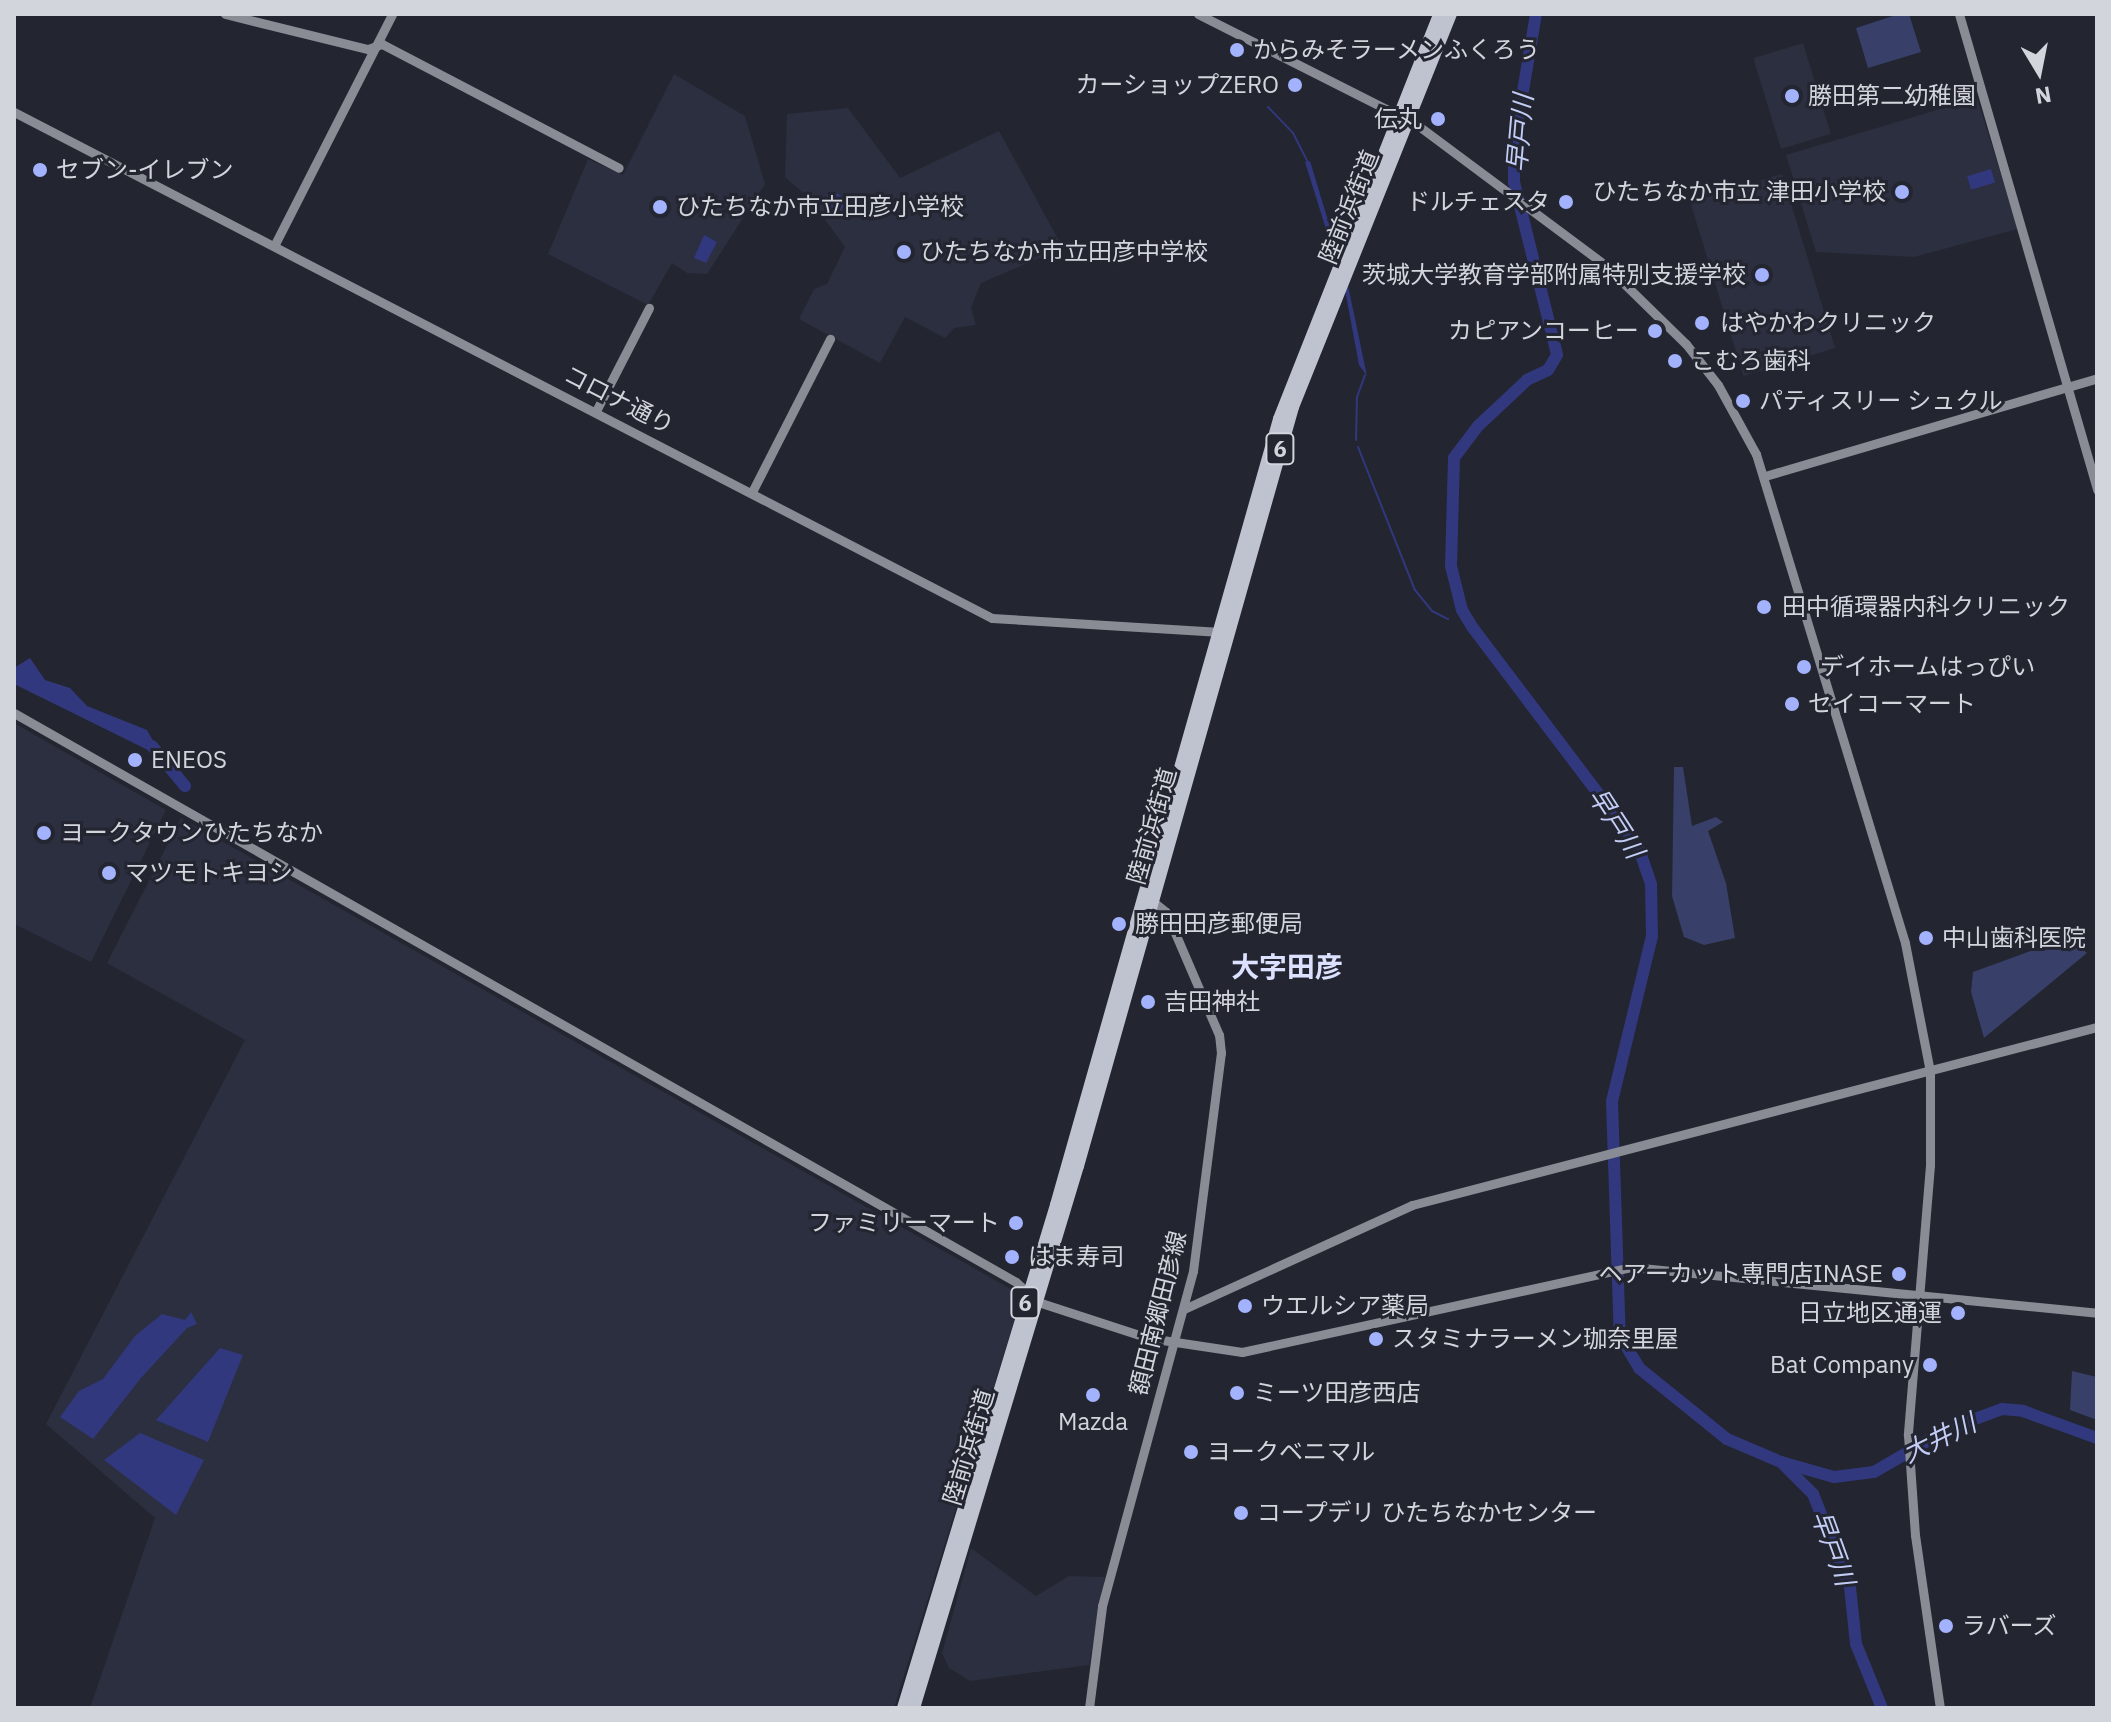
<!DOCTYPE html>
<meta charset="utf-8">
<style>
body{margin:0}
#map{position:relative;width:2111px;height:1722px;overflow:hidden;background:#232530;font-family:"IBM Plex Sans","Noto Sans JP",sans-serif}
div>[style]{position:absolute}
.built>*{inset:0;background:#2b2f3f;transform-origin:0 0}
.green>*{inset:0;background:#383f68}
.water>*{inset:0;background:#31387d;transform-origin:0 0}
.round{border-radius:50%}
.stream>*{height:2px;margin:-1px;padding:0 1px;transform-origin:1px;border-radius:1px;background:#31387d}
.river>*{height:12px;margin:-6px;padding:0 6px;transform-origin:6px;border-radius:6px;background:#31387d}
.secondary>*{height:9px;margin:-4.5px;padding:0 4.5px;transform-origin:4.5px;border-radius:4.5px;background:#8a8c95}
.highway>*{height:12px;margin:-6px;padding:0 6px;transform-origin:6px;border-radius:6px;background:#bfc3d0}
.dots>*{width:22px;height:22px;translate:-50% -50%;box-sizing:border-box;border:4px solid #232530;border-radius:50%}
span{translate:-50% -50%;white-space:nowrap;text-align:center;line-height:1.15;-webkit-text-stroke:6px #232530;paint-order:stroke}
.shield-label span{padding:2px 6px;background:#232530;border:2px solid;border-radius:6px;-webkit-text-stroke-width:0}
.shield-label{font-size:22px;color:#d3d5dc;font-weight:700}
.poi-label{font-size:24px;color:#d3d5dc}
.left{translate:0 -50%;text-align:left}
.right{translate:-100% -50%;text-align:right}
.street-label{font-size:24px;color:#d3d5dc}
.water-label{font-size:26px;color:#c3cdf6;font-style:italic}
.quarter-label{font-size:28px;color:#dbe1fe;font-weight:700}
.frame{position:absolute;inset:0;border:16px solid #d3d5dc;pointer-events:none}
.north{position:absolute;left:1999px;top:32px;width:80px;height:80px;-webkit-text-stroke:6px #232530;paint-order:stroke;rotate:170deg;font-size:22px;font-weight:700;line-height:32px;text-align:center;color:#d3d5dc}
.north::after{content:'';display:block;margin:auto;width:28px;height:36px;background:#d3d5dc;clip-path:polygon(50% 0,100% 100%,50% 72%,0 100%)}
</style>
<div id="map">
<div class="built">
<div style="left:1803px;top:43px;width:95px;height:52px;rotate:73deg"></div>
<div style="clip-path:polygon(674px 74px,745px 116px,765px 184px,707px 274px,687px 273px,672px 263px,648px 305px,548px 254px,588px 159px,623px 175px)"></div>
<div style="clip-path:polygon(1977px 98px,2018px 229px,1914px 257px,1816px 252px,1786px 155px)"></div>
<div style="clip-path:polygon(848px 108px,900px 178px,999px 131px,1063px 248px,981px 283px,971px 308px,976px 325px,954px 328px,945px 338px,905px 317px,880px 363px,799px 319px,814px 289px,827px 284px,845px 247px,809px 198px,785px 177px,787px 114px)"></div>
<div style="left:1782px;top:174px;width:182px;height:96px;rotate:73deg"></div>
<div style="clip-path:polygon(14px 723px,166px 810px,91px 962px,14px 924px)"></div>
<div style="clip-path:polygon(181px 818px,1016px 1292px,1020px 1302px,894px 1708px,90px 1708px,155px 1518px,46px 1424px,245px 1040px,107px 963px)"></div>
<div style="clip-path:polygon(971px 1548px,1036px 1596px,1069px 1576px,1105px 1577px,1089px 1665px,970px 1681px,949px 1668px,942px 1653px)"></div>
</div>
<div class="green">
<div style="clip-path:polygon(1899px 14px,1909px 14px,1921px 52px,1868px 68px,1856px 28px)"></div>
<div style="clip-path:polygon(1674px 767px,1683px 767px,1692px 826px,1716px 817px,1723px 822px,1708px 831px,1726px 883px,1735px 938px,1704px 945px,1684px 937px,1672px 896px)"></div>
<div style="clip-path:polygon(2069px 937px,2087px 953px,1984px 1038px,1971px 992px,1973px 972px)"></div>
<div style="clip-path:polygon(2072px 1371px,2097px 1377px,2097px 1420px,2070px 1410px)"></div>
</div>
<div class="water">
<div style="clip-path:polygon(1310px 161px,1349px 290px,1367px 376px,1359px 365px,1345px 290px,1305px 162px)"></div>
<div style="left:1991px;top:169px;width:14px;height:25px;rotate:73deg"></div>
<div class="round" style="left:824px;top:193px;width:20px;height:20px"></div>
<div style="clip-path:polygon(704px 235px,717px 242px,706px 263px,694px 258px)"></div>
<div style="clip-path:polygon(30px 658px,45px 680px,70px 688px,87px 706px,147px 730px,162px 757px,14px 684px,14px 668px)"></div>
<div style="clip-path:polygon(191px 1312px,197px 1324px,187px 1328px,141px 1378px,93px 1439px,60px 1417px,79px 1391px,103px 1379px,135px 1336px,162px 1314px,185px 1320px)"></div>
<div style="clip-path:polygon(220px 1348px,243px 1355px,208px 1442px,156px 1420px)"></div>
<div style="clip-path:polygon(140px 1433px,204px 1460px,176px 1515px,104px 1460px)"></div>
</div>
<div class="stream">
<div style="left:1268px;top:107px;width:36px;rotate:46deg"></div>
<div style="left:1293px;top:133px;width:33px;rotate:63deg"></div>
<div style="left:1356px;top:440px;width:43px;rotate:-88.7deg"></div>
<div style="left:1357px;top:397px;width:23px;rotate:-70deg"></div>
<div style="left:1358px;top:447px;width:154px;rotate:68.3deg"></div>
<div style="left:1415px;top:590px;width:27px;rotate:51deg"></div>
<div style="left:1432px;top:611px;width:18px;rotate:27deg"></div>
</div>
<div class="river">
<div style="left:1536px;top:14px;width:132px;rotate:99.6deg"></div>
<div style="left:1514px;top:144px;width:38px;rotate:90deg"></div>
<div style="left:1514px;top:182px;width:178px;rotate:76deg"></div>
<div style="left:1557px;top:355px;width:17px;rotate:121deg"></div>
<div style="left:1548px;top:370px;width:23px;rotate:155deg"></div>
<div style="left:1527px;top:380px;width:67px;rotate:136.8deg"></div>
<div style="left:1478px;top:426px;width:40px;rotate:127deg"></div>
<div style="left:1454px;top:458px;width:108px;rotate:91.6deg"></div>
<div style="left:1451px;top:566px;width:45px;rotate:76deg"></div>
<div style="left:1462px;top:610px;width:21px;rotate:59deg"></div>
<div style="left:1473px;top:628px;width:273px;rotate:52.9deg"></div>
<div style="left:1638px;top:846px;width:40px;rotate:71.1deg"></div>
<div style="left:1651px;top:884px;width:52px;rotate:88.9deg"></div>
<div style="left:1652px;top:936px;width:170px;rotate:103.6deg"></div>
<div style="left:1612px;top:1101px;width:235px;rotate:88.1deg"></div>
<div style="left:1620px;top:1336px;width:37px;rotate:59deg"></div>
<div style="left:1639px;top:1368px;width:113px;rotate:38.9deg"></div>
<div style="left:1727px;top:1439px;width:59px;rotate:23.1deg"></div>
<div style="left:1781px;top:1462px;width:45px;rotate:45deg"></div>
<div style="left:1813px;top:1494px;width:100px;rotate:68.3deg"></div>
<div style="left:1850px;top:1587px;width:57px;rotate:84deg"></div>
<div style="left:1856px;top:1644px;width:69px;rotate:67.9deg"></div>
<div style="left:152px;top:746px;width:52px;rotate:50.5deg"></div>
<div style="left:1781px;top:1462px;width:55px;rotate:15.8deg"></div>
<div style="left:1834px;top:1477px;width:40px;rotate:-7.1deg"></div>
<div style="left:1874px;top:1472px;width:86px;rotate:-30.2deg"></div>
<div style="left:1948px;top:1429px;width:58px;rotate:-20.3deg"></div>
<div style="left:2002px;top:1409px;width:21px;rotate:5deg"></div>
<div style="left:2023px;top:1411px;width:79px;rotate:20deg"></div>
</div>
<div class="secondary">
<div style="left:225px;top:14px;width:147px;rotate:13.8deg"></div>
<div style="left:368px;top:49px;width:15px;rotate:-20deg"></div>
<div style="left:382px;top:44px;width:267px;rotate:27.6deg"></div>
<div style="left:1198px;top:14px;width:244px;rotate:26.8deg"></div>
<div style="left:1416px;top:124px;width:236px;rotate:36.7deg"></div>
<div style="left:1605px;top:265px;width:113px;rotate:44.3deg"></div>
<div style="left:1686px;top:344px;width:52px;rotate:52deg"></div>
<div style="left:1718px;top:385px;width:79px;rotate:61.2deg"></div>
<div style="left:1756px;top:454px;width:511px;rotate:73.05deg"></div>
<div style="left:1905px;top:943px;width:131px;rotate:79deg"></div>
<div style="left:1930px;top:1072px;width:93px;rotate:90deg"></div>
<div style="left:1930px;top:1165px;width:271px;rotate:94.7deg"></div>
<div style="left:1908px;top:1435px;width:100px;rotate:86deg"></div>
<div style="left:1915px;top:1535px;width:175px;rotate:81.8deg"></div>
<div style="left:1959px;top:14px;width:496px;rotate:73.8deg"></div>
<div style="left:14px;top:112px;width:1101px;rotate:27.36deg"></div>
<div style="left:992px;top:618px;width:229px;rotate:3.5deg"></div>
<div style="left:274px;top:246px;width:260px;rotate:-63deg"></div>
<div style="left:596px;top:411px;width:116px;rotate:-62.8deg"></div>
<div style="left:1765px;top:476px;width:346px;rotate:-16.4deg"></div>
<div style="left:752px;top:492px;width:172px;rotate:-63deg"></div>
<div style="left:14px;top:713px;width:1152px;rotate:29.59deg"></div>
<div style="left:1016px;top:1282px;width:30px;rotate:42deg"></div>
<div style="left:1038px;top:1302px;width:117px;rotate:18deg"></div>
<div style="left:1149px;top:1338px;width:94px;rotate:8.6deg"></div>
<div style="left:1242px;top:1352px;width:398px;rotate:-12.3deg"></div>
<div style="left:1631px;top:1267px;width:468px;rotate:5.6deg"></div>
<div style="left:1184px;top:1309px;width:251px;rotate:-24.5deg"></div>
<div style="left:1412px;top:1205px;width:708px;rotate:-14.57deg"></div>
<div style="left:1089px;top:1708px;width:103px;rotate:-82.7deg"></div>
<div style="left:1102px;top:1606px;width:347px;rotate:-74.8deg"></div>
<div style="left:1193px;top:1271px;width:220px;rotate:-82.7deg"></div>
<div style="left:1221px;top:1053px;width:18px;rotate:-96deg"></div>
<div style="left:1219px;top:1035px;width:134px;rotate:-113.3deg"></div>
<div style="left:1166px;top:912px;width:22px;rotate:-141deg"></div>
</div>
<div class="highway">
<div style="left:903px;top:1708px;width:526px;rotate:-73.08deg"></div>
<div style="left:1056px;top:1205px;width:817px;rotate:-74.16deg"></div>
<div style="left:1279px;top:419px;width:435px;rotate:-68.4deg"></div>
<div style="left:914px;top:1708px;width:566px;rotate:-73.17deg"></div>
<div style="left:1078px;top:1166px;width:789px;rotate:-74.18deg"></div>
<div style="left:1293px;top:407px;width:424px;rotate:-68.1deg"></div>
</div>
<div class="dots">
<div style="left:1237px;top:50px;background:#a3b2fd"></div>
<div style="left:1295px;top:85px;background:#a3b2fd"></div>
<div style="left:1792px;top:96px;background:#a3b2fd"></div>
<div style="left:1438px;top:119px;background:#a3b2fd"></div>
<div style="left:40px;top:170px;background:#a3b2fd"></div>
<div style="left:1902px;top:192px;background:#a3b2fd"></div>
<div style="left:1566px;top:202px;background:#a3b2fd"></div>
<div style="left:660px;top:207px;background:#a3b2fd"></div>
<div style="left:904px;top:252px;background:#a3b2fd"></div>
<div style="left:1762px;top:275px;background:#a3b2fd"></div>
<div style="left:1702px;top:323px;background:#a3b2fd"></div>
<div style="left:1655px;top:331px;background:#a3b2fd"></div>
<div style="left:1675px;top:361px;background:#a3b2fd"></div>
<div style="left:1743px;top:401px;background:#a3b2fd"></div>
<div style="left:1764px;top:607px;background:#a3b2fd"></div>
<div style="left:1804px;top:667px;background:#a3b2fd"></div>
<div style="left:1792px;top:704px;background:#a3b2fd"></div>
<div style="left:135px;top:760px;background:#a3b2fd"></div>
<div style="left:44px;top:833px;background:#a3b2fd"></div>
<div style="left:109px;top:873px;background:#a3b2fd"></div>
<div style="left:1119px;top:924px;background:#a3b2fd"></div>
<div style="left:1926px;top:938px;background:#a3b2fd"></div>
<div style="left:1148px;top:1002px;background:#a3b2fd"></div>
<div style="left:1016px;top:1223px;background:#a3b2fd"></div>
<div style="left:1012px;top:1257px;background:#a3b2fd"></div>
<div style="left:1899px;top:1274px;background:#a3b2fd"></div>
<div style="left:1245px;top:1306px;background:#a3b2fd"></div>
<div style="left:1958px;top:1313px;background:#a3b2fd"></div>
<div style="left:1376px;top:1339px;background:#a3b2fd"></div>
<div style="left:1930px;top:1365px;background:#a3b2fd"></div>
<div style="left:1237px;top:1393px;background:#a3b2fd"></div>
<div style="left:1093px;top:1395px;background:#a3b2fd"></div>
<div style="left:1191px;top:1452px;background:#a3b2fd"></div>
<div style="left:1241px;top:1513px;background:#a3b2fd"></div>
<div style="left:1946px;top:1626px;background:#a3b2fd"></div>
</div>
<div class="shield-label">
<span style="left:1280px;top:449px">6</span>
<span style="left:1025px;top:1303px">6</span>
</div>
<div class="poi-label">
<span class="left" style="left:1253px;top:50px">からみそラーメンふくろう</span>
<span class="right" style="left:1279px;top:85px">カーショップZERO</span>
<span class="left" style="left:1808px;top:96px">勝田第二幼稚園</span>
<span class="right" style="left:1422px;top:119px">伝丸</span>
<span class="left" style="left:56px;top:170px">セブン-イレブン</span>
<span class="right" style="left:1886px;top:192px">ひたちなか市立 津田小学校</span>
<span class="right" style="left:1550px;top:202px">ドルチェスタ</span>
<span class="left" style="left:676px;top:207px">ひたちなか市立田彦小学校</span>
<span class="left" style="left:920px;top:252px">ひたちなか市立田彦中学校</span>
<span class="right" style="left:1746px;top:275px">茨城大学教育学部附属特別支援学校</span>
<span class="left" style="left:1720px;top:323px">はやかわクリニック</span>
<span class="right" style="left:1639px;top:331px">カピアンコーヒー</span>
<span class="left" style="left:1691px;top:361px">こむろ歯科</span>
<span class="left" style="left:1759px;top:401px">パティスリー シュクル</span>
<span class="left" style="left:1782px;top:607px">田中循環器内科クリニック</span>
<span class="left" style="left:1820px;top:667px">デイホームはっぴい</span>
<span class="left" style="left:1808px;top:704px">セイコーマート</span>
<span class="left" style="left:151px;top:760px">ENEOS</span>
<span class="left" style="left:60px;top:833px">ヨークタウンひたちなか</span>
<span class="left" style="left:125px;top:873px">マツモトキヨシ</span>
<span class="left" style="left:1135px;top:924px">勝田田彦郵便局</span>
<span class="left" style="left:1942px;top:938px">中山歯科医院</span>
<span class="left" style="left:1164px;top:1002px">吉田神社</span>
<span class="right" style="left:1000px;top:1223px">ファミリーマート</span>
<span class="left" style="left:1028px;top:1257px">はま寿司</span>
<span class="right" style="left:1883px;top:1274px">ヘアーカット専門店INASE</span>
<span class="left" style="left:1261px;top:1306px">ウエルシア薬局</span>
<span class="right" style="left:1942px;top:1313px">日立地区通運</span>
<span class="left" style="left:1392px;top:1339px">スタミナラーメン珈奈里屋</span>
<span class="right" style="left:1914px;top:1365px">Bat Company</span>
<span class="left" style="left:1253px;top:1393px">ミーツ田彦西店</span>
<span style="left:1093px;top:1422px">Mazda</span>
<span class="left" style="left:1207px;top:1452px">ヨークベニマル</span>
<span class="left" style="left:1257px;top:1513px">コープデリ ひたちなかセンター</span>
<span class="left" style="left:1962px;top:1626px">ラバーズ</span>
</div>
<div class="street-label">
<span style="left:1349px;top:207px;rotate:-68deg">陸前浜街道</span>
<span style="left:619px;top:400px;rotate:27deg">コロナ通り</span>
<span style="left:1152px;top:826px;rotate:-74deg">陸前浜街道</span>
<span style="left:1158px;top:1313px;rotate:-76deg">額田南郷田彦線</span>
<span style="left:969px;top:1447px;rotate:-73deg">陸前浜街道</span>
</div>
<div class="water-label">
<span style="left:1520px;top:133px;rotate:-85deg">早戸川</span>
<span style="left:1616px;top:823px;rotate:57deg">早戸川</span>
<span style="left:1939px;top:1438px;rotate:-26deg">大井川</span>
<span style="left:1833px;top:1548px;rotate:70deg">早戸川</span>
</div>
<div class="quarter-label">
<span style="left:1287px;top:967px">大字田彦</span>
</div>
<div class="frame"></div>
<div class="north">N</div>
</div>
